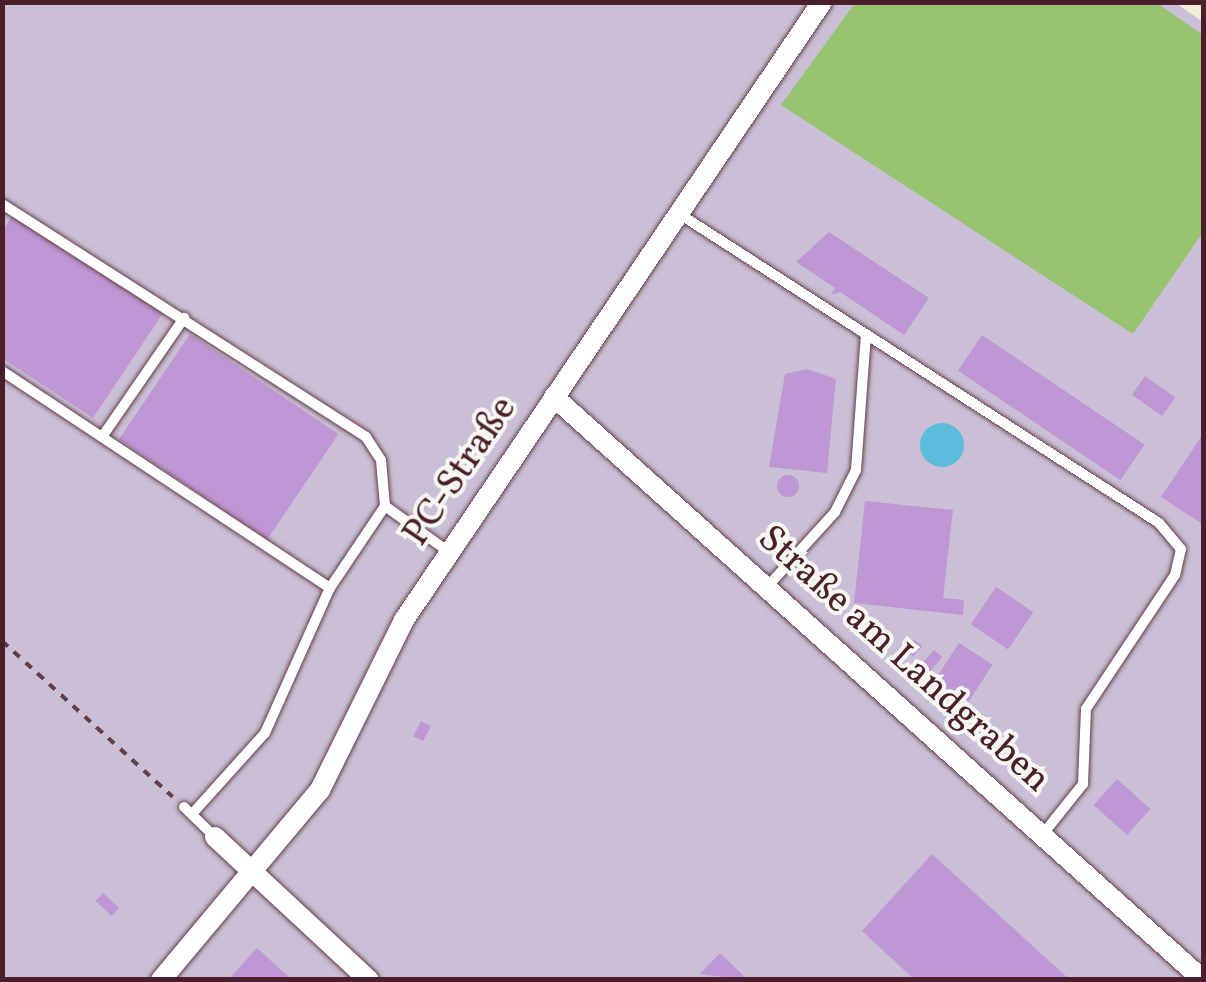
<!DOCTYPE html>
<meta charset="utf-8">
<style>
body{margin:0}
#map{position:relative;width:1206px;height:982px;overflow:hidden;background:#f0eddb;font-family:Vollkorn,serif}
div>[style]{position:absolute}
.industrial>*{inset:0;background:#cabfd6}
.green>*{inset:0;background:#98c472}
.water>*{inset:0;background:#5cbcdb}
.round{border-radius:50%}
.building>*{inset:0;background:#bf97d4;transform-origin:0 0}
.path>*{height:4px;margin-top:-2px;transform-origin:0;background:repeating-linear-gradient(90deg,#633e45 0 8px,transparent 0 16px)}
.roads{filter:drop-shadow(0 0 2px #633e45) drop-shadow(0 0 2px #633e45)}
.service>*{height:10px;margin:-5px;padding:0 5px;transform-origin:5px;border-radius:5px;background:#fff}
.minor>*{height:20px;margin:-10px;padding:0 10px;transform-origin:10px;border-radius:10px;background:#fff}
span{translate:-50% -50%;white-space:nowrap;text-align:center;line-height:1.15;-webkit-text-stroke:8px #f6f6f2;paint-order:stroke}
.street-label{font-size:38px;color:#4a1f2b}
.frame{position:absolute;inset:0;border:5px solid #4a1f2b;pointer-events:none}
</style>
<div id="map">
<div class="industrial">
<div style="clip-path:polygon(1174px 2px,1203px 22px,1203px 979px,3px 979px,2px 3px)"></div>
</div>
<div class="green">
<div style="clip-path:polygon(855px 3px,1157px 3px,1203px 35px,1203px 232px,1133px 334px,781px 105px)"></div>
</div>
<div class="water">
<div class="round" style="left:920px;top:423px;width:44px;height:44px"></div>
</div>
<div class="building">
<div style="clip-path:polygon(14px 214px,163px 313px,93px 418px,2px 358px,2px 231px)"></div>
<div style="clip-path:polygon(829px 232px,929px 298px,904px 335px,840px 292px,831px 295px,835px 288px,796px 262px)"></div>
<div style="left:190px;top:334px;width:179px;height:127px;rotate:34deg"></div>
<div style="left:982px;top:335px;width:196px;height:43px;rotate:34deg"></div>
<div style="clip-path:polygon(807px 369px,836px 379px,827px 473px,769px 467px,785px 374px)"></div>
<div style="left:1145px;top:376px;width:37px;height:23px;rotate:35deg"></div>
<div style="clip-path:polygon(1201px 437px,1204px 439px,1204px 525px,1161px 497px)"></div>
<div class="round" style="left:777px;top:475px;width:22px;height:22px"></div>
<div style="clip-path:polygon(865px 501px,953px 510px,943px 598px,964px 600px,963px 615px,854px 603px)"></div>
<div style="left:996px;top:587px;width:45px;height:45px;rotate:34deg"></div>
<div style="left:914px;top:639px;width:11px;height:14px;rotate:41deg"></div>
<div style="left:959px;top:643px;width:40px;height:49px;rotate:33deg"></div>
<div style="left:934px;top:650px;width:11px;height:19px;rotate:41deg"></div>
<div style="left:421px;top:721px;width:11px;height:17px;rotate:27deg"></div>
<div style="left:1117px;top:779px;width:45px;height:35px;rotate:42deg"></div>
<div style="clip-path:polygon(932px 854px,1070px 980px,915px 980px,862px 931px)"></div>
<div style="left:103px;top:893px;width:22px;height:11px;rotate:43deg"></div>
<div style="clip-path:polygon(257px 948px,292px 980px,228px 980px)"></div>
<div style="clip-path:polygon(720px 953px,748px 980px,700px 974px)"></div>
</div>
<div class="path">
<div style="left:2px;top:641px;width:231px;rotate:42.4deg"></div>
</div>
<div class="roads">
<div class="service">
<div style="left:2px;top:204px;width:432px;rotate:32.6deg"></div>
<div style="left:366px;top:437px;width:27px;rotate:57deg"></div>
<div style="left:381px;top:460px;width:46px;rotate:85deg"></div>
<div style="left:385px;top:506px;width:99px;rotate:123.9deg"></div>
<div style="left:330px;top:588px;width:393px;rotate:-146.5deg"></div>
<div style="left:678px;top:213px;width:572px;rotate:32.8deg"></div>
<div style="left:1159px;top:523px;width:34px;rotate:50deg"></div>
<div style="left:1181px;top:549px;width:27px;rotate:103deg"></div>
<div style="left:1175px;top:575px;width:161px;rotate:123.6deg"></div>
<div style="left:1086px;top:709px;width:75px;rotate:92.3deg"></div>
<div style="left:1083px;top:784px;width:64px;rotate:128.7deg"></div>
<div style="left:102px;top:437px;width:145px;rotate:-55.4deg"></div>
<div style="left:385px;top:506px;width:79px;rotate:35.7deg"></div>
<div style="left:768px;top:586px;width:100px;rotate:-47.8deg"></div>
<div style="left:835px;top:512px;width:47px;rotate:-63.4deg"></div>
<div style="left:856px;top:470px;width:135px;rotate:-85.8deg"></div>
<div style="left:184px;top:807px;width:43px;rotate:44.1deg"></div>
<div style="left:192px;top:814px;width:109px;rotate:-48deg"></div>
<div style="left:265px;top:733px;width:159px;rotate:-65.9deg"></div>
</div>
<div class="minor">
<div style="left:554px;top:397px;width:872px;rotate:41.93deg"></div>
<div style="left:215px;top:837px;width:210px;rotate:42.9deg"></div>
<div style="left:161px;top:980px;width:248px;rotate:-50.1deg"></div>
<div style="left:320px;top:790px;width:190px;rotate:-63.7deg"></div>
<div style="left:404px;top:620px;width:746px;rotate:-55.93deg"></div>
</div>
</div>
<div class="street-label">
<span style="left:461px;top:472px;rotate:-56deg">PC-Straße</span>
<span style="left:903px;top:660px;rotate:42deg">Straße am Landgraben</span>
</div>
<div class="frame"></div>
</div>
